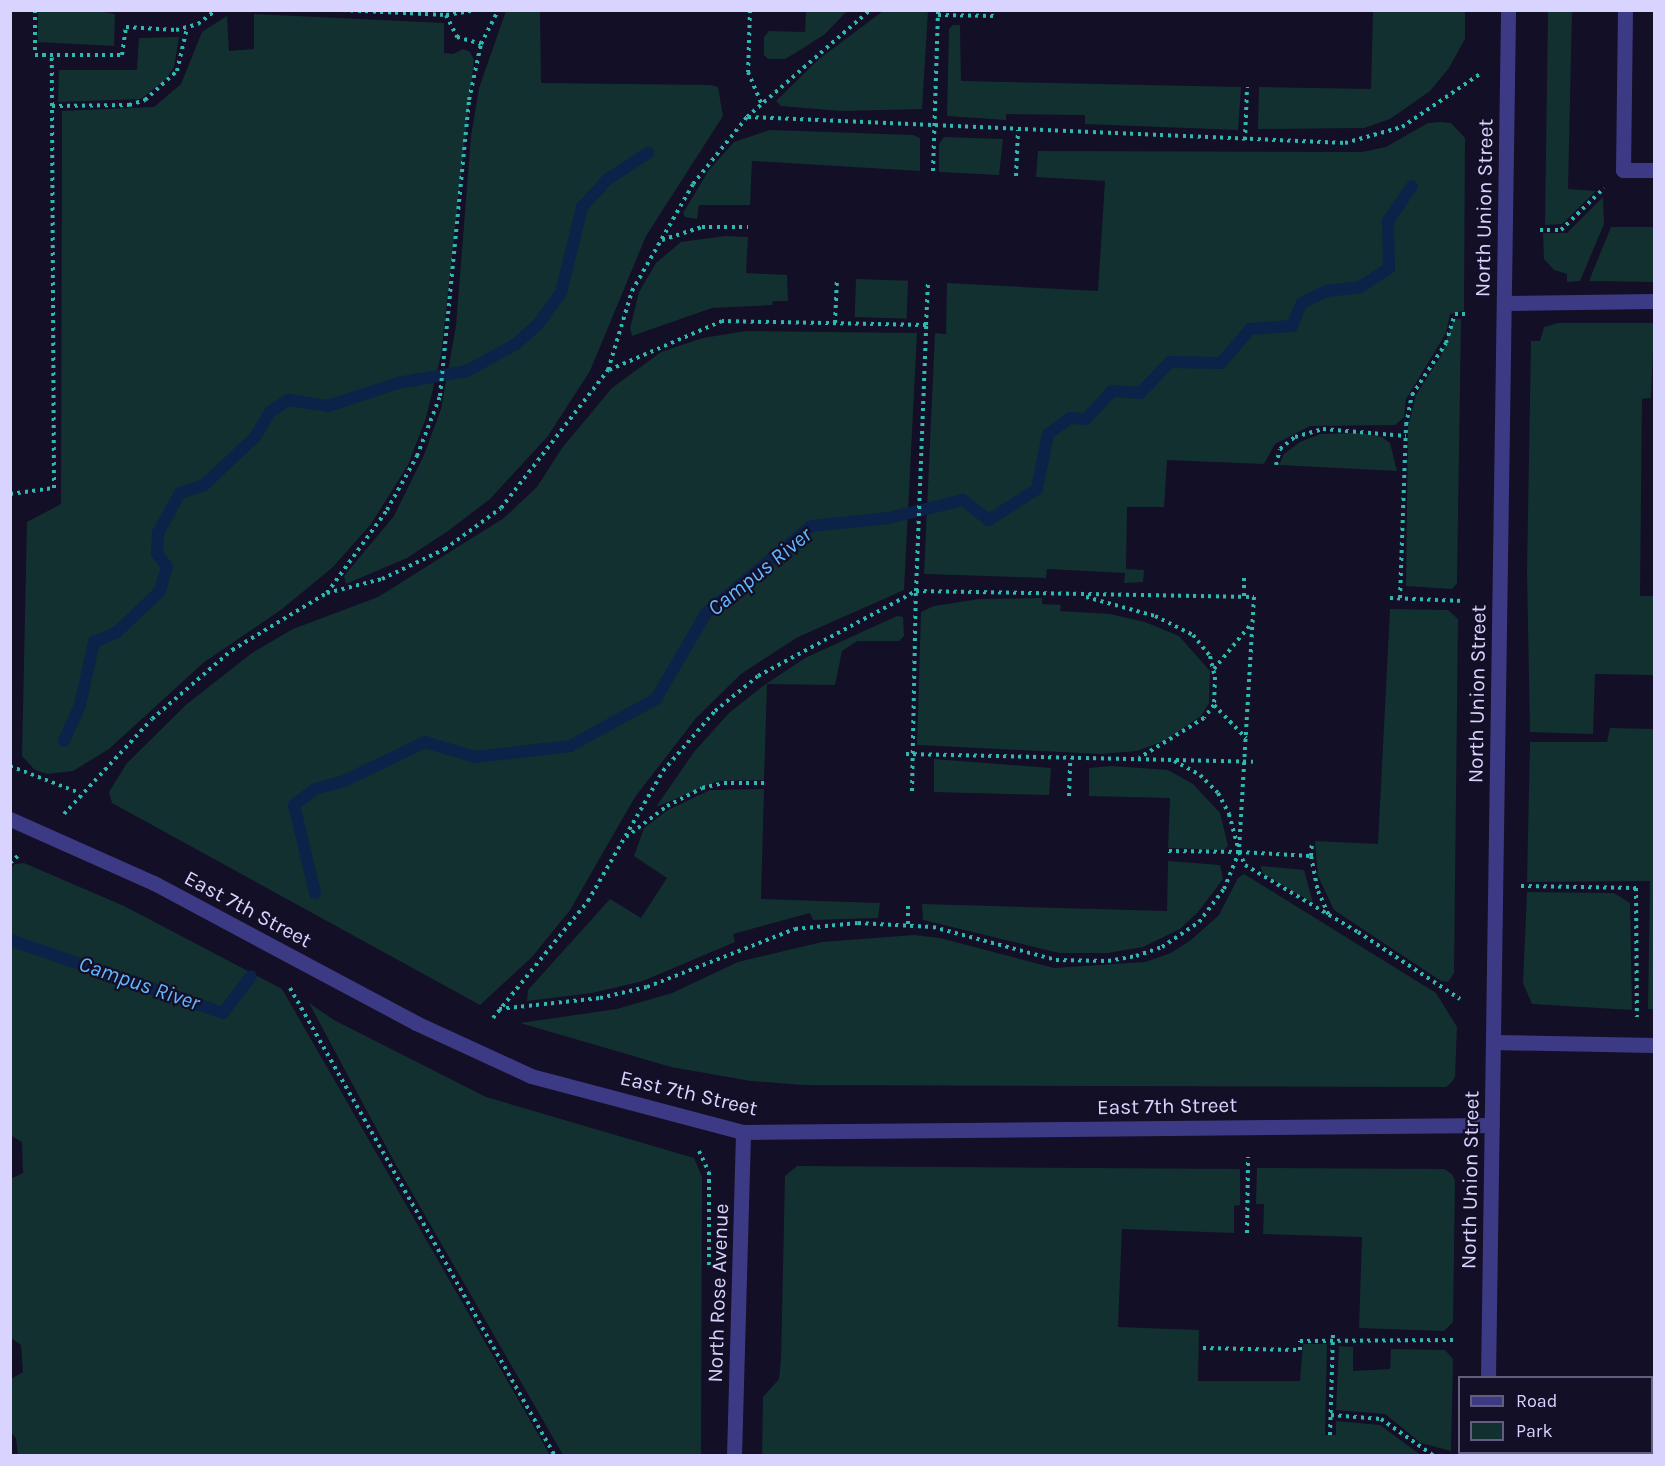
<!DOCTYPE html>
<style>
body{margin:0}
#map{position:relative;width:1665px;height:1466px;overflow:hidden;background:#130f26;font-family:Karla,sans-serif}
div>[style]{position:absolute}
.green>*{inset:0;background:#12302f;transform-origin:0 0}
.stream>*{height:12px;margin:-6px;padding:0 6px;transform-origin:6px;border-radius:6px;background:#0c2248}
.path>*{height:4px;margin-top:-2px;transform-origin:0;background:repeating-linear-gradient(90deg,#2fb8b0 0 3px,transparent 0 7.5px)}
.minor>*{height:15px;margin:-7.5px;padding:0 7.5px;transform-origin:7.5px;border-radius:7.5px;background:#3d3a85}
span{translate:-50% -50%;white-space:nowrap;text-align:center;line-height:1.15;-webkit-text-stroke:4.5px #130f26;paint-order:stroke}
.street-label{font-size:21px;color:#d9d4ff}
.water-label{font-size:22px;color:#62b6ff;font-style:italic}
.frame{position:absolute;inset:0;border:12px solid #d9d4ff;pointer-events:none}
.legend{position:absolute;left:1458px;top:1376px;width:195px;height:78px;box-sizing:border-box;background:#130f26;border:2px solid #625e7d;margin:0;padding:8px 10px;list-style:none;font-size:18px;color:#d9d4ff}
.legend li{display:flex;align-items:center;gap:12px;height:30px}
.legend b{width:30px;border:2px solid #625e7d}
</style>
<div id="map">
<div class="green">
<div style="clip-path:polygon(94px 10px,115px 14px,114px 46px,38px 42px,38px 11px)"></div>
<div style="clip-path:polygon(506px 11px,540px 11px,541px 83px,711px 85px,718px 87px,723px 116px,646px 236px,590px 371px,548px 436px,490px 499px,448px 531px,407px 558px,346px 584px,344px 576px,394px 516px,424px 455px,441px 409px,456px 326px,471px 136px,479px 88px)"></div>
<div style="clip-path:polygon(806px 11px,847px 11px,825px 34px,797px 52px,785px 59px,768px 59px,764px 55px,764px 37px,769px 31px,805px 32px)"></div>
<div style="clip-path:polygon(883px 11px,928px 11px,922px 109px,841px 111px,781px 106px,776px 101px,819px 59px)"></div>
<div style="clip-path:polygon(1373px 11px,1465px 11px,1465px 39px,1449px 68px,1430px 91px,1390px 119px,1364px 128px,1258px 129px,1259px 87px,1371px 89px)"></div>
<div style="clip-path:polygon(1548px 11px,1572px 11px,1568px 189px,1596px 191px,1562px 224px,1545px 225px)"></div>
<div style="clip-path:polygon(254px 14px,444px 23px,444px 53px,453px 54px,463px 49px,470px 52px,474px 60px,441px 355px,426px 418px,408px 465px,371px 524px,333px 567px,282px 609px,203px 663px,109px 749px,73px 771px,47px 774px,35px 770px,22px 756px,27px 522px,61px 504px,62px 111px,154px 107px,181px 84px,202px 32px,227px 16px,229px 51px,254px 49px)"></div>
<div style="clip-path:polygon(953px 25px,960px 25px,961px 81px,1241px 87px,1238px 130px,1085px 124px,1085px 115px,1006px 114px,1006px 120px,947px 116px,949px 29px)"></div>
<div style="clip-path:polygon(179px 37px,174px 67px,166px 79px,141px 99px,58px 102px,59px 70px,137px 70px,139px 38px)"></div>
<div style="clip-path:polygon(1441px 122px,1451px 123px,1465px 138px,1464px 311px,1450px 314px,1446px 333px,1406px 399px,1404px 417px,1395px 425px,1310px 426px,1275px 444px,1264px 464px,1167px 460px,1164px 507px,1127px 507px,1126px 569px,1144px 570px,1143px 582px,1124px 583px,1125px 573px,1047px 569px,1046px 578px,924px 574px,935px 333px,946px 334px,947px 283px,1098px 291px,1105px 181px,1036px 177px,1038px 151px,1362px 152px,1386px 147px,1428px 123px)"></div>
<div style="clip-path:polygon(770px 130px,913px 135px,920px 138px,920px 171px,752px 161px,750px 205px,699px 205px,697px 219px,685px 217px,683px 213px,709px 170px,734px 142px)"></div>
<div style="clip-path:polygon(944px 137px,1003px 139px,999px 175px,939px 172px,939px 144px)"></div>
<div style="clip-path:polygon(1603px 197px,1604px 224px,1580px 281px,1567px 282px,1567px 274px,1554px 270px,1544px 259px,1543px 233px,1567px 233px)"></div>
<div style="clip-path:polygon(1611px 227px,1654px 227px,1654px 282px,1589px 281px)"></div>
<div style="clip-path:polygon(725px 236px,748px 237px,746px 273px,787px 275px,788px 301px,773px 301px,772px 305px,712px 308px,632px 336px,630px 328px,639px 292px,656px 263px,681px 242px)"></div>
<div style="left:856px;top:279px;width:52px;height:38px;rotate:2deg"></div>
<div style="clip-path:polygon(1461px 319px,1457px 583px,1452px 589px,1406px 586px,1408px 427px,1416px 395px,1441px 356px,1453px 320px)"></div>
<div style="clip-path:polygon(1558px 323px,1654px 323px,1651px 398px,1642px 399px,1640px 596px,1654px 596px,1654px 675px,1595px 674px,1593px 734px,1530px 732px,1527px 572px,1531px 341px,1540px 341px,1544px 327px)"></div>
<div style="clip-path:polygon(746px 331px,917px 333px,904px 590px,798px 637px,741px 674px,696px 718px,635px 797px,570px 910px,532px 957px,480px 1005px,112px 803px,109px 792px,127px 763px,187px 704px,252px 653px,293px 629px,378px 597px,504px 518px,537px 487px,562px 448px,612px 388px,661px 352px,703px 338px)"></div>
<div style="clip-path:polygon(1360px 433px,1382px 437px,1390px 443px,1397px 471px,1279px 465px,1284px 454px,1300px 442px,1320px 434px)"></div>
<div style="clip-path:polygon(1042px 598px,1042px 604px,1061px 605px,1060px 611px,1110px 614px,1145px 622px,1179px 636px,1210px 671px,1209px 703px,1201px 716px,1164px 741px,1137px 751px,1101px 754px,917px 745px,921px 612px,934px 606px,979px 599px)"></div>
<div style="clip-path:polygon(1390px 609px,1448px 610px,1458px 619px,1454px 973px,1448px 982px,1441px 981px,1334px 910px,1318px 876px,1315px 841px,1378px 844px)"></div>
<div style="clip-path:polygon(897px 616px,903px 617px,904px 636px,899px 641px,857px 641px,842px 651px,835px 685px,767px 684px,764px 780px,718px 781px,656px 807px,694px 752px,729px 713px,763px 686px,805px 658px)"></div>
<div style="clip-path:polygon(1610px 728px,1654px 729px,1654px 1009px,1648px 1009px,1650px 881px,1527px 882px,1530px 742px,1607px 742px)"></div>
<div style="clip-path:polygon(934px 759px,1051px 768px,1049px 795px,934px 792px)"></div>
<div style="clip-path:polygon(1112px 766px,1168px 770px,1193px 784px,1220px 813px,1228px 846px,1224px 850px,1168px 848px,1170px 798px,1089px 796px,1089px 768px)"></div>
<div style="clip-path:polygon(764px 789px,761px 899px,880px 903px,878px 918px,813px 920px,810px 913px,733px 934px,735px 942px,643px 981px,592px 993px,527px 1001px,528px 990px,610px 899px,641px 918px,667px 878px,634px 856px,644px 828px,668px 810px,710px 790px)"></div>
<div style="clip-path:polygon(1168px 861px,1220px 865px,1223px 879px,1198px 912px,1180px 929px,1143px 947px,1108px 953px,1059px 953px,923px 920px,922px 904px,1167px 911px)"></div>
<div style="clip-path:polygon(24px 863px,124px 906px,282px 989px,550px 1455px,18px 1455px,16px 1438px,11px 1433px,11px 1379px,23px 1372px,21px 1345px,11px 1338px,10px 1179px,23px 1173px,22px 1142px,10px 1135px,10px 869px,15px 864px)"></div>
<div style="clip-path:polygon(1261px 866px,1304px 870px,1313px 903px,1262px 873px)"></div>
<div style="clip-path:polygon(1244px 874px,1436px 993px,1457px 1027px,1455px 1077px,1451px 1083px,1446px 1087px,803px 1085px,751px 1081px,671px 1067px,520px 1023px,617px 1009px,672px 993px,738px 962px,822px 942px,914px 935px,940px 938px,1054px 968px,1145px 962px,1171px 953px,1191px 940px,1219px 915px,1238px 878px)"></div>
<div style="clip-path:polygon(1527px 892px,1614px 893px,1630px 903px,1632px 1010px,1532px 1004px,1523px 983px)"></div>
<div style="clip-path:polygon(309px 1003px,334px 1020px,486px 1097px,694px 1158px,702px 1177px,701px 1455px,563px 1455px,396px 1165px)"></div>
<div style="clip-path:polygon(797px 1166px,1240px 1169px,1240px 1205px,1234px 1206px,1234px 1233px,1122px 1229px,1118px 1327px,1199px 1330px,1198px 1381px,1300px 1381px,1303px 1344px,1327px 1344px,1325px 1435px,1336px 1435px,1336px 1421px,1380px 1425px,1421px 1455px,762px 1455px,763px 1397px,779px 1379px,781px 1359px,785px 1176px)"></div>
<div style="clip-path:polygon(1257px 1168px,1444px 1169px,1452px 1174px,1455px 1181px,1453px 1322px,1444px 1331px,1359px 1328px,1362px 1237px,1263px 1234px,1264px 1204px,1256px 1204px)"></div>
<div style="clip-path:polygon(1339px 1346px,1353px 1347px,1353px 1371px,1390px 1369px,1391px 1349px,1445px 1350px,1453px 1359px,1451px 1451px,1421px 1443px,1385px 1414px,1336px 1410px)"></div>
</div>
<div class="stream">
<div style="left:64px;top:741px;width:39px;rotate:-66deg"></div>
<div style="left:80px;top:705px;width:65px;rotate:-77.5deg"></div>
<div style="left:94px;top:642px;width:25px;rotate:-23deg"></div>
<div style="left:117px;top:632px;width:59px;rotate:-43.6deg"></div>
<div style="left:160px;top:591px;width:25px;rotate:-74deg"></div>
<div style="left:167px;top:567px;width:17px;rotate:-126deg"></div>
<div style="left:157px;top:553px;width:20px;rotate:-87deg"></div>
<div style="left:158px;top:533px;width:46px;rotate:-61.2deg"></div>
<div style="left:180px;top:493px;width:25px;rotate:-18deg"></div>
<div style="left:204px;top:485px;width:70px;rotate:-43.3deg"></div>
<div style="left:255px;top:437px;width:29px;rotate:-59deg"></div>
<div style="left:270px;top:412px;width:22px;rotate:-34deg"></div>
<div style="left:288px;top:400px;width:40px;rotate:8.5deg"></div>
<div style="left:328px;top:406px;width:74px;rotate:-18.2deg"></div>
<div style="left:398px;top:383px;width:70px;rotate:-9.9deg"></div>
<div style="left:467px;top:371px;width:56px;rotate:-28.9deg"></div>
<div style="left:516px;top:344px;width:31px;rotate:-42deg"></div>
<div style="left:539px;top:323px;width:37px;rotate:-54deg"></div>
<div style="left:561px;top:293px;width:89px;rotate:-76.3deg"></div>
<div style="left:582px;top:207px;width:38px;rotate:-47deg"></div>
<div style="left:608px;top:179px;width:48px;rotate:-33deg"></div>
<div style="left:315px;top:893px;width:90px;rotate:-103.4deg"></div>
<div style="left:294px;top:805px;width:26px;rotate:-37deg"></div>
<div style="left:315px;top:789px;width:28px;rotate:-15deg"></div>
<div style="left:342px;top:782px;width:92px;rotate:-25.7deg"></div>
<div style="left:425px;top:742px;width:52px;rotate:16.7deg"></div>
<div style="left:475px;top:757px;width:96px;rotate:-6.6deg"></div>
<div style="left:570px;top:746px;width:98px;rotate:-28.7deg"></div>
<div style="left:656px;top:699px;width:99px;rotate:-59.8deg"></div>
<div style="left:706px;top:613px;width:136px;rotate:-39.6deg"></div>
<div style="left:811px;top:526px;width:78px;rotate:-5.9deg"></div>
<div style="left:889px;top:518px;width:76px;rotate:-13.7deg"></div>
<div style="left:963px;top:500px;width:33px;rotate:38deg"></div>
<div style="left:989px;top:520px;width:57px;rotate:-32.9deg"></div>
<div style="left:1037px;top:489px;width:56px;rotate:-78.7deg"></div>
<div style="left:1048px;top:434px;width:27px;rotate:-36deg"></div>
<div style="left:1070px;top:418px;width:16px;rotate:4deg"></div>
<div style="left:1086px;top:419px;width:38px;rotate:-47deg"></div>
<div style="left:1112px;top:391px;width:28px;rotate:4deg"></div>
<div style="left:1140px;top:393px;width:43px;rotate:-45.9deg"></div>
<div style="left:1170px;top:362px;width:51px;rotate:1.1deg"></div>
<div style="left:1221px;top:363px;width:45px;rotate:-49.5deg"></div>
<div style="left:1250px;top:329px;width:42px;rotate:-4.1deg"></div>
<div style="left:1292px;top:326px;width:25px;rotate:-67deg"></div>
<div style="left:1302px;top:303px;width:28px;rotate:-26deg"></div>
<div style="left:1327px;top:291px;width:33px;rotate:-7deg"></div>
<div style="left:1360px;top:287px;width:35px;rotate:-33deg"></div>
<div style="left:1389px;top:268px;width:47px;rotate:-91.2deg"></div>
<div style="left:1388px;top:221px;width:42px;rotate:-55.6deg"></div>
<div style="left:10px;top:940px;width:225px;rotate:18.9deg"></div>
<div style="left:223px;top:1013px;width:46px;rotate:-52.9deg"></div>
</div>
<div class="path">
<div style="left:35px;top:10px;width:45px;rotate:90deg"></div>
<div style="left:35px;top:55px;width:87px"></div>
<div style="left:122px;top:55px;width:28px;rotate:-82deg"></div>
<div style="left:126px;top:27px;width:50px;rotate:3.4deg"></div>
<div style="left:176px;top:30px;width:23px;rotate:-15deg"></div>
<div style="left:198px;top:24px;width:23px;rotate:-38deg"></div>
<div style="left:343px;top:10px;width:103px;rotate:2.8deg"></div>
<div style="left:446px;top:15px;width:30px;rotate:-9deg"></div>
<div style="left:750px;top:10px;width:62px;rotate:91.8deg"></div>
<div style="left:748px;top:72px;width:34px;rotate:67deg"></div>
<div style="left:446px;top:15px;width:25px;rotate:63deg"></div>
<div style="left:457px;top:37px;width:25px;rotate:16deg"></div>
<div style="left:938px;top:15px;width:59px;rotate:1deg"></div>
<div style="left:52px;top:106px;width:77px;rotate:-0.7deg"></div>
<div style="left:129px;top:105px;width:17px;rotate:-17deg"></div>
<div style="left:145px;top:100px;width:43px;rotate:-42.2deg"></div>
<div style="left:177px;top:71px;width:44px;rotate:-76.9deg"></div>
<div style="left:748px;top:117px;width:598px;rotate:2.49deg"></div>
<div style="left:1345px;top:143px;width:59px;rotate:-15.7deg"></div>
<div style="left:1402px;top:127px;width:94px;rotate:-34.2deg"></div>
<div style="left:1245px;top:140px;width:53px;rotate:-87.8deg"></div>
<div style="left:933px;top:171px;width:161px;rotate:-88.2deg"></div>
<div style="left:1016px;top:176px;width:46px;rotate:-87.5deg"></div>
<div style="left:1540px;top:230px;width:21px"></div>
<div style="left:1561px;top:230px;width:60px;rotate:-44.3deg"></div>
<div style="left:662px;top:240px;width:42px;rotate:-18deg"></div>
<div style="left:702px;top:227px;width:46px"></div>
<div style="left:835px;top:323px;width:45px;rotate:-87.5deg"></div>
<div style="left:926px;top:325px;width:43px;rotate:-87.3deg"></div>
<div style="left:1276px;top:465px;width:16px;rotate:-76deg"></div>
<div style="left:1280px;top:449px;width:19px;rotate:-39deg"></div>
<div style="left:1295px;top:437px;width:29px;rotate:-16deg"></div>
<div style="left:1323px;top:429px;width:83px;rotate:4.8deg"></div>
<div style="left:10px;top:494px;width:44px;rotate:-7.8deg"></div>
<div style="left:54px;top:488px;width:434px;rotate:-90.3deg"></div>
<div style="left:327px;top:593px;width:102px;rotate:-54.1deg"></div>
<div style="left:387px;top:510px;width:62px;rotate:-60.9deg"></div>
<div style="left:417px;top:456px;width:64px;rotate:-69deg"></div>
<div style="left:440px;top:396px;width:297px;rotate:-84.4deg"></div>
<div style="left:469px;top:100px;width:57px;rotate:-77.9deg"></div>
<div style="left:481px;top:44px;width:38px;rotate:-63deg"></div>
<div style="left:1244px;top:596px;width:18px;rotate:-90deg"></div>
<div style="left:1086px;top:597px;width:72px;rotate:15.4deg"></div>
<div style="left:1155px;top:616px;width:42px;rotate:26.6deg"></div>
<div style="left:1193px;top:635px;width:27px;rotate:51deg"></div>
<div style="left:1210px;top:656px;width:22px;rotate:77deg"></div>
<div style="left:1215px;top:677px;width:28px;rotate:92deg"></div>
<div style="left:1214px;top:705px;width:16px;rotate:128deg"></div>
<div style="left:1204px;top:718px;width:76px;rotate:148.4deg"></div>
<div style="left:1390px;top:598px;width:74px;rotate:2.3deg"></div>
<div style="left:1400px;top:598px;width:173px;rotate:-88deg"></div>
<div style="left:1406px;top:425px;width:31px;rotate:-79deg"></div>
<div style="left:1412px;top:395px;width:62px;rotate:-56.8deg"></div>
<div style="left:1446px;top:343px;width:30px;rotate:-73deg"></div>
<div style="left:1455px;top:314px;width:12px"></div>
<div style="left:1214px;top:669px;width:58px;rotate:-50.6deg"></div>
<div style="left:1214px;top:705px;width:46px;rotate:45.9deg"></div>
<div style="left:906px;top:754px;width:347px;rotate:1.3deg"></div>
<div style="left:1174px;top:761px;width:30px;rotate:28deg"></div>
<div style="left:1200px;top:775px;width:25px;rotate:45deg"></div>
<div style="left:1218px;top:793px;width:24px;rotate:62deg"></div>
<div style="left:1229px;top:814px;width:39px;rotate:75deg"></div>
<div style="left:1239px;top:852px;width:72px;rotate:3.2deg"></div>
<div style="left:1311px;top:856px;width:36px;rotate:79deg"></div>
<div style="left:1318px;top:891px;width:27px;rotate:66deg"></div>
<div style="left:10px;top:766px;width:75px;rotate:21.1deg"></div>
<div style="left:912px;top:791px;width:200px;rotate:-88.9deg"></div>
<div style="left:916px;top:591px;width:338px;rotate:1deg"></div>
<div style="left:1254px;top:597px;width:255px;rotate:93.4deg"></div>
<div style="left:1239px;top:852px;width:71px;rotate:-179.2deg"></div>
<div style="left:1069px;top:796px;width:38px;rotate:-88deg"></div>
<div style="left:64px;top:814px;width:129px;rotate:-47.2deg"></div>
<div style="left:152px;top:719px;width:106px;rotate:-40.8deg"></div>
<div style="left:232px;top:650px;width:111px;rotate:-31deg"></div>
<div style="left:327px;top:593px;width:57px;rotate:-14.3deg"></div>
<div style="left:382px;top:579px;width:70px;rotate:-25.5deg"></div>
<div style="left:445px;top:549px;width:69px;rotate:-36.2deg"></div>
<div style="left:501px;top:508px;width:175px;rotate:-52.2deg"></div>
<div style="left:608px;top:370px;width:83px;rotate:-73.1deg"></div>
<div style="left:632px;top:291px;width:123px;rotate:-60.3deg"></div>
<div style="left:693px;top:184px;width:86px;rotate:-51.1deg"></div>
<div style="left:747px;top:117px;width:163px;rotate:-41deg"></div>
<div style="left:626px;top:837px;width:51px;rotate:-37.1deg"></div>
<div style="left:667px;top:806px;width:39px;rotate:-27deg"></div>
<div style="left:702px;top:788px;width:23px;rotate:-13deg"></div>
<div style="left:724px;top:783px;width:40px"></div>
<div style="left:1311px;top:856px;width:15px;rotate:-86deg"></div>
<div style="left:10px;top:863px;width:15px;rotate:-42deg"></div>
<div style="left:1521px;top:886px;width:115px;rotate:1deg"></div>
<div style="left:1636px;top:888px;width:129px;rotate:89.6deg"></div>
<div style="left:908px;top:924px;width:21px;rotate:-90deg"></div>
<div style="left:290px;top:988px;width:538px;rotate:60.48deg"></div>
<div style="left:499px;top:1009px;width:102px;rotate:-6.2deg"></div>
<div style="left:600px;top:998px;width:48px;rotate:-13.2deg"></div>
<div style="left:647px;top:987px;width:159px;rotate:-21.4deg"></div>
<div style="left:795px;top:929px;width:63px;rotate:-5.4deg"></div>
<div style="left:858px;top:923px;width:75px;rotate:3.1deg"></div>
<div style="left:933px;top:927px;width:127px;rotate:15deg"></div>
<div style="left:1056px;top:960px;width:52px;rotate:1.1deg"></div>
<div style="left:1108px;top:961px;width:28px;rotate:-10deg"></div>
<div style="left:1136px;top:956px;width:28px;rotate:-19deg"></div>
<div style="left:1162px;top:947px;width:45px;rotate:-34deg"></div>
<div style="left:1199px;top:922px;width:41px;rotate:-52.9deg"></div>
<div style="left:1224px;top:889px;width:40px;rotate:-68deg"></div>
<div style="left:1239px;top:852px;width:14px;rotate:65deg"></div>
<div style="left:1245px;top:865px;width:131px;rotate:30.7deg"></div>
<div style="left:1358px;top:932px;width:122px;rotate:33.3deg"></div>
<div style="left:493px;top:1018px;width:151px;rotate:-50.9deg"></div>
<div style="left:588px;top:901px;width:150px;rotate:-60deg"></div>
<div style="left:663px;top:771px;width:79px;rotate:-49.1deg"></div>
<div style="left:715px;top:711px;width:55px;rotate:-39.1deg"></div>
<div style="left:758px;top:676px;width:179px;rotate:-28.3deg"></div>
<div style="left:916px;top:591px;width:266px;rotate:-87.8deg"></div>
<div style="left:926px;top:325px;width:204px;rotate:-178.9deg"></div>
<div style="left:722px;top:321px;width:123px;rotate:156.6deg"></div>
<div style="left:699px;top:1151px;width:23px;rotate:65deg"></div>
<div style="left:709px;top:1172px;width:95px;rotate:90deg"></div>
<div style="left:1247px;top:1233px;width:76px;rotate:-89.2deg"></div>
<div style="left:1203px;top:1348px;width:97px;rotate:1.2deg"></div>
<div style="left:1300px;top:1350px;width:9px;rotate:-90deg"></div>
<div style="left:1300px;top:1341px;width:156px;rotate:-0.4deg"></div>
<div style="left:1331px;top:1415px;width:50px;rotate:4.6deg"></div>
<div style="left:1381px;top:1419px;width:65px;rotate:34.9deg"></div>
<div style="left:1330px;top:1435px;width:100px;rotate:-88.3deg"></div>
</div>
<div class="minor">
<div style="left:1625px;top:10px;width:160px;rotate:90.7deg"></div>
<div style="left:1623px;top:170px;width:31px"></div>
<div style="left:1504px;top:303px;width:150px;rotate:-0.8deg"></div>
<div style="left:10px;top:819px;width:158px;rotate:24deg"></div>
<div style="left:154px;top:883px;width:297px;rotate:28.1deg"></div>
<div style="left:416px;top:1023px;width:127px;rotate:24.7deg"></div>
<div style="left:531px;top:1076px;width:219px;rotate:14.8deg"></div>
<div style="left:743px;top:1132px;width:749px;rotate:-0.54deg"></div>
<div style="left:1493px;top:1042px;width:161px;rotate:1.1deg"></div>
<div style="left:1488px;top:1378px;width:1368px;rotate:-89.16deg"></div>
<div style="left:734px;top:1456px;width:324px;rotate:-88.4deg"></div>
<div style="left:1487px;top:1456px;width:4px;rotate:-90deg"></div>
</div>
<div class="street-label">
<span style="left:1484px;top:208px;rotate:-89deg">North Union Street</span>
<span style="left:1477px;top:694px;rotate:-89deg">North Union Street</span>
<span style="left:248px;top:909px;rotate:28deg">East 7th Street</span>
<span style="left:689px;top:1093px;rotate:13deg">East 7th Street</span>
<span style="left:1167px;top:1106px;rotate:-1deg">East 7th Street</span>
<span style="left:1470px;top:1180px;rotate:-89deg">North Union Street</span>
<span style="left:718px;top:1293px;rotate:-88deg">North Rose Avenue</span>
</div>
<div class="water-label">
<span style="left:760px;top:572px;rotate:-39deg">Campus River</span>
<span style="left:139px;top:984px;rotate:19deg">Campus River</span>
</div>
<div class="frame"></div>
<ul class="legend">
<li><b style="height:8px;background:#3d3a85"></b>Road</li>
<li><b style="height:16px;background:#12302f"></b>Park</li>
</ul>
</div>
